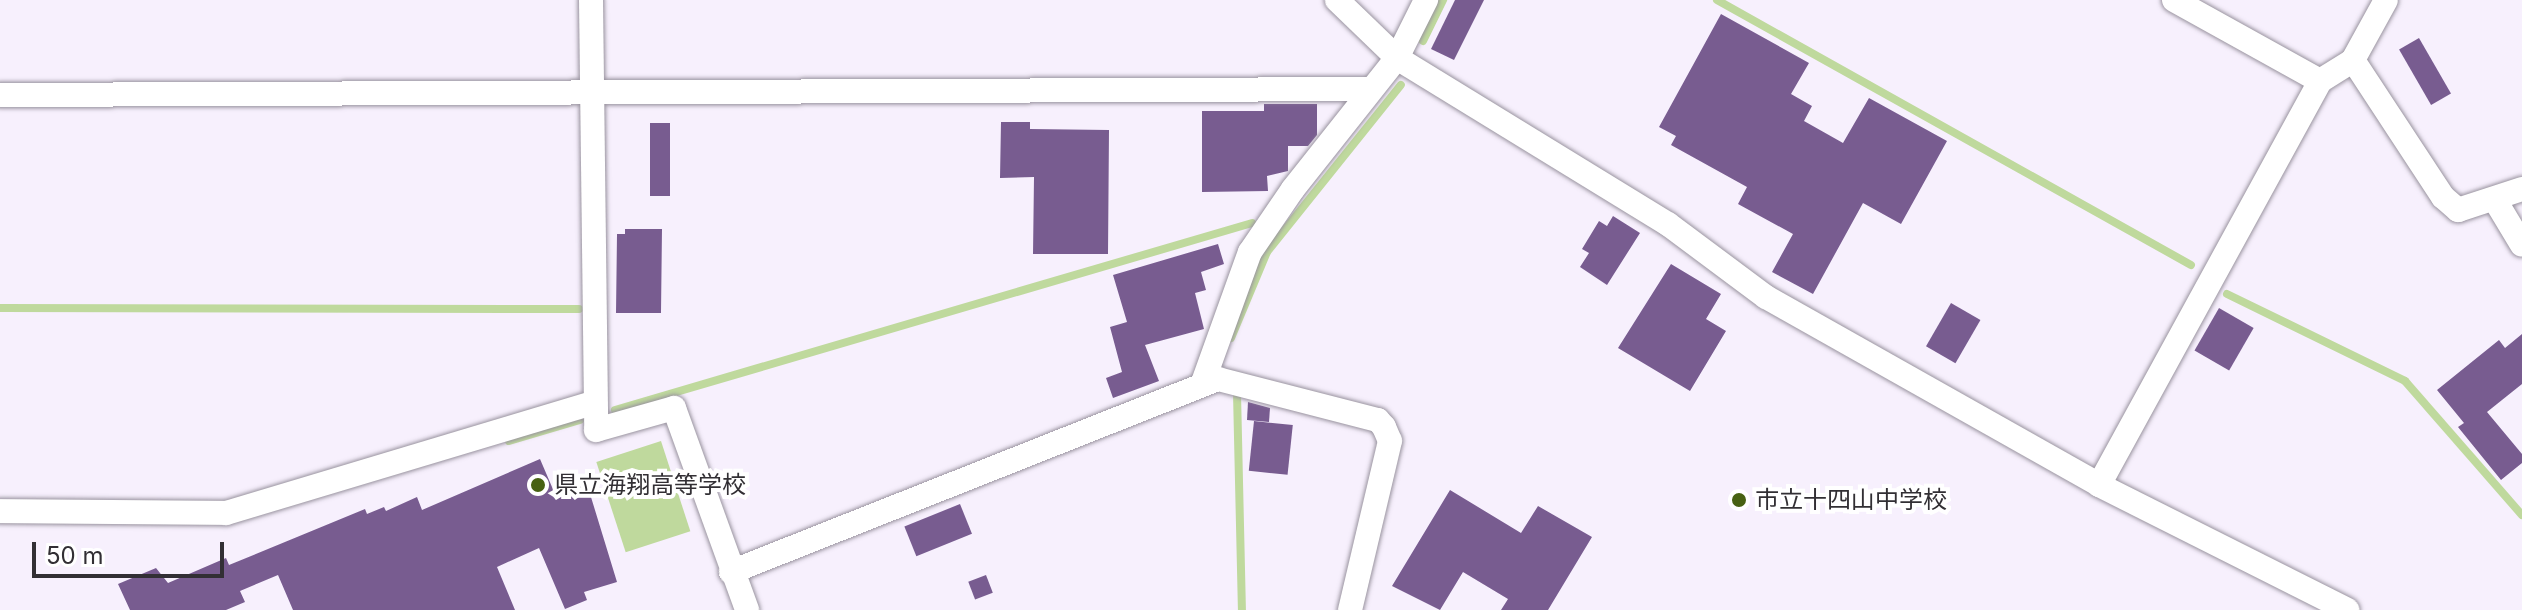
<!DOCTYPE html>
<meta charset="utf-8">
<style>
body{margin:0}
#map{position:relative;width:2522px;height:610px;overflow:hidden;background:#f7f0fd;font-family:Inter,"Noto Sans JP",sans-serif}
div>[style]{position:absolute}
.water>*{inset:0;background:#bfd99d;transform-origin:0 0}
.stream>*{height:8px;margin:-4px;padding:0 4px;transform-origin:4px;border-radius:4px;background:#bfd99d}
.building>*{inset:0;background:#785c90;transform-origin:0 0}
.roads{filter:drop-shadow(0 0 2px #99939f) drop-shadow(0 0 2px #99939f)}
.street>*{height:24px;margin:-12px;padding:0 12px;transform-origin:12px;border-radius:12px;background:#fff}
.dots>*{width:22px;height:22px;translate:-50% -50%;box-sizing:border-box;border:4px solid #fff;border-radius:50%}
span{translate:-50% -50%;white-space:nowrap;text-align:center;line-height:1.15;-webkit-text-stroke:8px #fff;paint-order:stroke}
.poi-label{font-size:24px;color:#322f34}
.left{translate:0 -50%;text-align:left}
.scale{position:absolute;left:32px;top:542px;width:192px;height:36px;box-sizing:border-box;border:4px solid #322f34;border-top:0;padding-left:10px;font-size:24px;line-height:28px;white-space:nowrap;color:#322f34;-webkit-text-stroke:6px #fff;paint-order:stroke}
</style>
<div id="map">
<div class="water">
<div style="left:661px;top:441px;width:95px;height:68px;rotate:72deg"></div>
</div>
<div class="stream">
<div style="left:1717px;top:0;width:543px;rotate:29.21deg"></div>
<div style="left:1423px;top:41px;width:46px;rotate:-64deg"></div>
<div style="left:2227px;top:294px;width:198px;rotate:26deg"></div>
<div style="left:2405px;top:381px;width:178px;rotate:48.9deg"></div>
<div style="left:0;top:308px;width:579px;rotate:0.1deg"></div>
<div style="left:1231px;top:338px;width:93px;rotate:-67.3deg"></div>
<div style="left:1267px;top:252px;width:214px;rotate:-51.3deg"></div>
<div style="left:1237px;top:393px;width:217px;rotate:88.7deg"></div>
<div style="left:615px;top:410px;width:664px;rotate:-16.36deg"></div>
<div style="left:509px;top:441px;width:74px;rotate:-16.5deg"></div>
</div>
<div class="building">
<div style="clip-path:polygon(1455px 0,1484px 0,1454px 60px,1431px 49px)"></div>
<div style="clip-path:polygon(1721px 14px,1809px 63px,1791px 94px,1812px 106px,1804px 121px,1843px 143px,1869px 98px,1947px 141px,1901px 224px,1863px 203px,1813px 294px,1772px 272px,1793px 234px,1738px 204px,1747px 187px,1671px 145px,1676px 136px,1659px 127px)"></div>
<div style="left:2419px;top:38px;width:64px;height:23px;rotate:60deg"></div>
<div style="clip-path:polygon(1264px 104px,1317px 104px,1317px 135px,1308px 146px,1288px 146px,1288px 171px,1267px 176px,1268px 191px,1202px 192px,1202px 111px,1264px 111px)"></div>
<div style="clip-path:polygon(1001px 122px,1030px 122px,1030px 129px,1109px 130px,1108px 254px,1033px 254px,1034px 177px,1000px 178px)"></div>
<div style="left:650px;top:123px;width:20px;height:73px"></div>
<div style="clip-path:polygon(1613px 216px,1640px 233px,1607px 285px,1580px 267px,1589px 253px,1582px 249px,1599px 221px,1607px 226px)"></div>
<div style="clip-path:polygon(625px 229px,662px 229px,661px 313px,616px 313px,617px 234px,625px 234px)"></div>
<div style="clip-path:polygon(1218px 244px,1224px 264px,1201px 272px,1206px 290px,1195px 293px,1204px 329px,1145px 345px,1159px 381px,1113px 398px,1106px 378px,1122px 372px,1110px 327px,1127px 322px,1113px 275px)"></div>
<div style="clip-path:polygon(1671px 264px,1721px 294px,1706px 319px,1726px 331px,1690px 391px,1618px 348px)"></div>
<div style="left:1951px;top:303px;width:34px;height:50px;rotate:30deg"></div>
<div style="left:2219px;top:308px;width:40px;height:49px;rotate:30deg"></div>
<div style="clip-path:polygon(2522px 334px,2522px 384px,2487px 412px,2522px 454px,2522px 463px,2501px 480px,2458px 427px,2464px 423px,2437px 390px,2499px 340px,2505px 348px)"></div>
<div style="clip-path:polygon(1248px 402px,1270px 408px,1269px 422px,1247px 420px)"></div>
<div style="left:1254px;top:421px;width:39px;height:50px;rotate:6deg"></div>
<div style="clip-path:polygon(540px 459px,555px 494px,587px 484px,617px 582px,584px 592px,587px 600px,565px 609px,539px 548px,497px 567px,515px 610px,293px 610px,278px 575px,240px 591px,245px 602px,226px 610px,130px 610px,118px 584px,156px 568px,168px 583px,226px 558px,229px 565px,365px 509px,367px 514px,384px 507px,386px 511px,417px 497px,422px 510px)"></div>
<div style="clip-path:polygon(1450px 490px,1521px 533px,1538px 506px,1592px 537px,1548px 610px,1501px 610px,1508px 599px,1463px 572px,1440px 610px,1392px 586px)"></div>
<div style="left:960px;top:504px;width:32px;height:60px;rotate:68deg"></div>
<div style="left:986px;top:575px;width:19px;height:19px;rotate:69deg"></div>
</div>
<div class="roads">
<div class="street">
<div style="left:591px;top:0;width:430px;rotate:89.3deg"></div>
<div style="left:596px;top:430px;width:81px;rotate:-15.8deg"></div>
<div style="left:674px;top:408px;width:215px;rotate:70.1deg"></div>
<div style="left:1337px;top:0;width:83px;rotate:44deg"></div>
<div style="left:1397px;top:58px;width:318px;rotate:31.5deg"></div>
<div style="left:1668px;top:224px;width:122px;rotate:36.7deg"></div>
<div style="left:1766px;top:297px;width:382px;rotate:29.4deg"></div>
<div style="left:2099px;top:485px;width:278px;rotate:26.7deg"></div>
<div style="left:2174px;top:0;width:167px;rotate:29deg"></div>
<div style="left:2353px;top:60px;width:164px;rotate:56.7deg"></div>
<div style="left:2443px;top:197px;width:20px;rotate:41deg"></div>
<div style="left:2458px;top:210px;width:67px;rotate:-18.2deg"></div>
<div style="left:0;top:95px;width:1371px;rotate:-0.25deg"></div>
<div style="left:2495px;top:200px;width:52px;rotate:59deg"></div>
<div style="left:1202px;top:385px;width:141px;rotate:-70.2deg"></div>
<div style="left:1250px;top:252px;width:76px;rotate:-55.7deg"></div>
<div style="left:1293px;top:189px;width:167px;rotate:-51.6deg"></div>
<div style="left:1397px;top:58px;width:65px;rotate:-63.4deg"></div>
<div style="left:2099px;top:485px;width:460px;rotate:-61.3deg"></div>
<div style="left:2320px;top:81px;width:39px;rotate:-32deg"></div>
<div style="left:2353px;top:60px;width:68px;rotate:-61.2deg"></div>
<div style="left:0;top:511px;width:226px;rotate:0.5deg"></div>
<div style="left:226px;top:513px;width:383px;rotate:-16.7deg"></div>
<div style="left:731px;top:572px;width:524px;rotate:-21.62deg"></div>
<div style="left:1218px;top:379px;width:165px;rotate:14.4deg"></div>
<div style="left:1378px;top:420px;width:9px;rotate:49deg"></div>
<div style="left:1384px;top:427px;width:15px;rotate:67deg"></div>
<div style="left:1390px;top:441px;width:174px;rotate:103.3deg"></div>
</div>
</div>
<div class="dots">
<div style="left:538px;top:485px;background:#476112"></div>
<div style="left:1739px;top:500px;background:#476112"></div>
</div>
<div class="poi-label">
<span class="left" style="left:554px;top:485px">県立海翔高等学校</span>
<span class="left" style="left:1755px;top:500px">市立十四山中学校</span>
</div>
<div class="scale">50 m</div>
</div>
